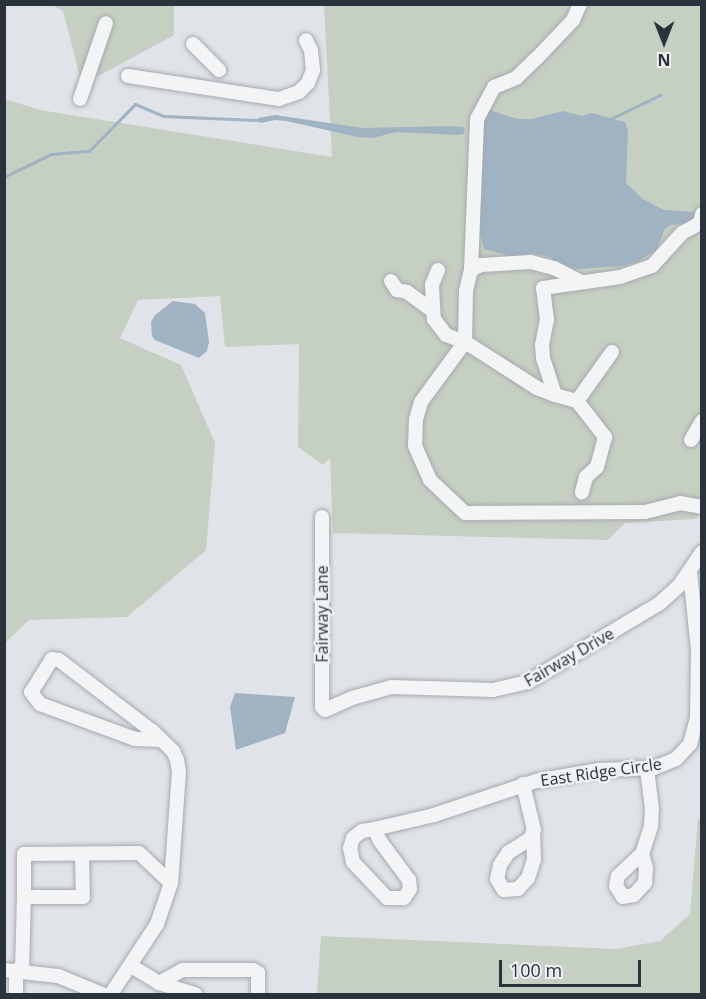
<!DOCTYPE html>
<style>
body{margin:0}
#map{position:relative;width:706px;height:999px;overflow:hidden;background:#e0e3e7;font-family:"Open Sans",sans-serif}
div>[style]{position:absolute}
.green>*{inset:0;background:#c6d0c2}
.water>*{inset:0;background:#9fb3c3}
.stream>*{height:3px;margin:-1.5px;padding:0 1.5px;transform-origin:1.5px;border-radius:1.5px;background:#9fb3c3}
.roads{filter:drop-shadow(0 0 2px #a6aab0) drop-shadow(0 0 2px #a6aab0)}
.minor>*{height:14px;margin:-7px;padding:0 7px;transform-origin:7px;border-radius:7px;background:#f2f4f6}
span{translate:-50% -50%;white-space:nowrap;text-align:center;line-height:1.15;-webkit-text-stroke:5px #eff2f5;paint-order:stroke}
.street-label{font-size:16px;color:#2a323c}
.frame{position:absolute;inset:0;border:6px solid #2a323c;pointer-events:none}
.north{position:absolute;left:634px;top:12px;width:60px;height:60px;-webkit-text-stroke:4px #eff2f5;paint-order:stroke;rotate:180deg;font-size:16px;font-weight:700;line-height:24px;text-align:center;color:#2a323c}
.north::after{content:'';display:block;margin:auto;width:21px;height:27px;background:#2a323c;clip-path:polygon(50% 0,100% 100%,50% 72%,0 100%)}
.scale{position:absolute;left:499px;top:960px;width:142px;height:27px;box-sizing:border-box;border:3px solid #2a323c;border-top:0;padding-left:8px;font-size:18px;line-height:21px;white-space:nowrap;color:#2a323c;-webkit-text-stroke:4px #eff2f5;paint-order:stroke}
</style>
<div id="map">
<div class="green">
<div style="clip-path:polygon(52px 5px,174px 5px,174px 35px,82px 85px,63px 11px)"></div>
<div style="clip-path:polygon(324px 5px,701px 5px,702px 511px,695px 519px,625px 523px,608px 540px,333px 533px,330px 458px,323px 465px,298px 447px,299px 344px,225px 347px,220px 296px,138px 300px,120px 338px,181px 365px,215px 443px,206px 550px,127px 617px,29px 620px,5px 643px,5px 99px,40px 110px,332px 157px)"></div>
<div style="clip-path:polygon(698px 819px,702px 819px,701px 994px,317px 994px,321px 936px,616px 949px,660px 941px,690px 914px)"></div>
</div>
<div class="water">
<div style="clip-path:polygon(489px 110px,518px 119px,532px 119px,563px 111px,582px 116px,591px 113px,625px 122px,628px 130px,626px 183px,643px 199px,664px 210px,697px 212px,698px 222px,671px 225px,665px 229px,657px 249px,639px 261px,623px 266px,578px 269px,560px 265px,550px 257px,532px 253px,513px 257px,484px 249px,476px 216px,484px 116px)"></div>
<div style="clip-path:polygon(275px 115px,363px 128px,449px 126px,463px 127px,465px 130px,464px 134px,458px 135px,396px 132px,373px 138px,358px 137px,286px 121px,275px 120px,260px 123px,258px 118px)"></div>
<div style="clip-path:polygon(173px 301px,195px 304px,205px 313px,209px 342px,207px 351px,199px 358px,155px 340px,152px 336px,151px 322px,155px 315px)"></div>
<div style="clip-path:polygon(235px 693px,295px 697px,285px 733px,236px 750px,230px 707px)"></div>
</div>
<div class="stream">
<div style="left:608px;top:120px;width:58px;rotate:-25.7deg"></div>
<div style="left:4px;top:177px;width:52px;rotate:-26.1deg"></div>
<div style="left:51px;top:154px;width:38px;rotate:-5deg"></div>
<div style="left:89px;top:151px;width:66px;rotate:-45.6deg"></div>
<div style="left:135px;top:104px;width:30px;rotate:23deg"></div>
<div style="left:163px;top:116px;width:97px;rotate:2.4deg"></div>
</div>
<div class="roads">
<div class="minor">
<div style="left:193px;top:44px;width:37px;rotate:45deg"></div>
<div style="left:128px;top:76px;width:153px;rotate:8.7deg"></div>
<div style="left:279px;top:99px;width:21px;rotate:-19deg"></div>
<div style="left:299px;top:92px;width:13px;rotate:-45deg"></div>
<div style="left:308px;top:83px;width:14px;rotate:-69deg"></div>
<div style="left:313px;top:70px;width:20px;rotate:-96deg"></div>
<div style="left:311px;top:50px;width:11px;rotate:-117deg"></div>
<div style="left:80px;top:99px;width:80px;rotate:-71.1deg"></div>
<div style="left:438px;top:270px;width:16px;rotate:112deg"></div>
<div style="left:432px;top:285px;width:34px;rotate:87deg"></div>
<div style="left:434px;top:319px;width:20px;rotate:53deg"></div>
<div style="left:446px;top:335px;width:20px;rotate:20deg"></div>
<div style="left:465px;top:342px;width:51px;rotate:-88.9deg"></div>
<div style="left:466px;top:291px;width:22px;rotate:-77deg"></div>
<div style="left:471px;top:270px;width:11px;rotate:-27deg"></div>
<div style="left:481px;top:265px;width:50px;rotate:-3.4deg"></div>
<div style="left:531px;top:262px;width:24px;rotate:15deg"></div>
<div style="left:554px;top:268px;width:30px;rotate:27deg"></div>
<div style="left:471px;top:270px;width:151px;rotate:-87.7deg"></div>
<div style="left:477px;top:119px;width:36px;rotate:-62deg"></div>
<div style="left:494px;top:87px;width:24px;rotate:-22deg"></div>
<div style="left:516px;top:78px;width:29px;rotate:-44deg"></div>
<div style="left:537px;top:58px;width:52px;rotate:-46.5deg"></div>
<div style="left:573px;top:20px;width:17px;rotate:-66deg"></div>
<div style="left:391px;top:281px;width:11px;rotate:56deg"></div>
<div style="left:397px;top:290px;width:10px;rotate:11deg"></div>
<div style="left:407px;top:292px;width:31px;rotate:36deg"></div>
<div style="left:612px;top:352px;width:60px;rotate:125.5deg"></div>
<div style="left:577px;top:401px;width:23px;rotate:-165deg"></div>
<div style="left:555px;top:395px;width:39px;rotate:-108deg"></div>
<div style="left:543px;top:358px;width:13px;rotate:-94deg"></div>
<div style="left:542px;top:345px;width:25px;rotate:-79deg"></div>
<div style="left:547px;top:320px;width:32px;rotate:-97deg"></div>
<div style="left:543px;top:288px;width:78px;rotate:-8.1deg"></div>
<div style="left:620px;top:277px;width:34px;rotate:-19deg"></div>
<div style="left:652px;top:266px;width:45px;rotate:-47.7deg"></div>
<div style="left:682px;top:233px;width:21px;rotate:-29deg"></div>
<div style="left:700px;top:223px;width:9px;rotate:-77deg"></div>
<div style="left:555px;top:395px;width:19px;rotate:-159deg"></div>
<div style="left:537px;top:388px;width:85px;rotate:-147.4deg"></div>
<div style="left:465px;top:342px;width:74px;rotate:126.3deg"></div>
<div style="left:421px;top:402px;width:18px;rotate:106deg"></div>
<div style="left:416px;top:419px;width:27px;rotate:92deg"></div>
<div style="left:415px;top:446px;width:37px;rotate:66deg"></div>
<div style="left:430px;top:480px;width:48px;rotate:43.3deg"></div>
<div style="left:465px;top:513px;width:180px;rotate:-0.3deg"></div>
<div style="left:645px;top:512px;width:36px;rotate:-14deg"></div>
<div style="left:680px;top:503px;width:22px;rotate:10deg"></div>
<div style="left:577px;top:401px;width:46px;rotate:52.1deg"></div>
<div style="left:605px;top:437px;width:31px;rotate:105deg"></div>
<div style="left:597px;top:467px;width:15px;rotate:138deg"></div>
<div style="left:586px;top:477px;width:16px;rotate:105deg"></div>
<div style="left:691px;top:440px;width:22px;rotate:-60deg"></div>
<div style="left:322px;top:517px;width:190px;rotate:90deg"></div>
<div style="left:322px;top:707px;width:4px;rotate:45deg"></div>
<div style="left:325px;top:710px;width:30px;rotate:-24deg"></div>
<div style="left:352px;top:698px;width:41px;rotate:-15.4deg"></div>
<div style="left:392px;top:687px;width:101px;rotate:1.7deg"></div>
<div style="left:493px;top:690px;width:36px;rotate:-13deg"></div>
<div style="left:528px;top:682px;width:154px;rotate:-30.9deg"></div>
<div style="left:660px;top:603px;width:25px;rotate:-42deg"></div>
<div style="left:679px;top:586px;width:41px;rotate:-55.9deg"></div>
<div style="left:523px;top:784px;width:47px;rotate:76.6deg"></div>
<div style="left:534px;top:830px;width:10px;rotate:114deg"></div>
<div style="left:530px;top:839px;width:26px;rotate:148deg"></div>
<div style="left:508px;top:853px;width:14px;rotate:124deg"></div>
<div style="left:500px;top:865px;width:14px;rotate:102deg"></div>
<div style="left:497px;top:879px;width:13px;rotate:58deg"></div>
<div style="left:504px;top:890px;width:14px;rotate:-4deg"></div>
<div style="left:518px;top:889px;width:15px;rotate:-48deg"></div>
<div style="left:528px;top:878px;width:19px;rotate:-72deg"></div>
<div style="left:534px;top:860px;width:25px;rotate:-92deg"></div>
<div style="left:374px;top:829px;width:62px;rotate:-13.1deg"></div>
<div style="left:434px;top:815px;width:108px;rotate:-18.4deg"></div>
<div style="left:536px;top:781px;width:64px;rotate:-9.9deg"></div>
<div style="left:599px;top:770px;width:55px;rotate:-2.1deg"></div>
<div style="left:654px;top:768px;width:24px;rotate:-22deg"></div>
<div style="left:676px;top:759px;width:21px;rotate:-47deg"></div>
<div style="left:690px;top:744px;width:28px;rotate:-75deg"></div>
<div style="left:697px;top:717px;width:67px;rotate:-89.1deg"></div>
<div style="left:698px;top:650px;width:77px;rotate:-95.9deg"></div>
<div style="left:374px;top:829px;width:13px;rotate:63deg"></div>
<div style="left:380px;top:841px;width:49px;rotate:53.4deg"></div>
<div style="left:409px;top:880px;width:9px;rotate:84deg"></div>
<div style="left:410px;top:889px;width:11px;rotate:124deg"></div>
<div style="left:404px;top:898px;width:17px;rotate:180deg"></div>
<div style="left:387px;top:898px;width:50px;rotate:-133.4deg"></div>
<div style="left:353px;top:862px;width:14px;rotate:-102deg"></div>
<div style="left:350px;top:848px;width:10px;rotate:-73deg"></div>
<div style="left:353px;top:838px;width:11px;rotate:-38deg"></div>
<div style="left:362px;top:831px;width:12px;rotate:-9deg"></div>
<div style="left:82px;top:854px;width:43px;rotate:88.7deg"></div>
<div style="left:83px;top:897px;width:59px;rotate:180deg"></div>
<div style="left:24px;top:897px;width:43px;rotate:-90deg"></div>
<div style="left:24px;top:854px;width:115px;rotate:-0.5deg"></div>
<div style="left:139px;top:853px;width:44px;rotate:43.2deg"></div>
<div style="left:642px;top:854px;width:15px;rotate:74deg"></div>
<div style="left:646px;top:868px;width:15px;rotate:94deg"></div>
<div style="left:645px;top:883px;width:16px;rotate:133deg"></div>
<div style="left:634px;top:895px;width:11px;rotate:170deg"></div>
<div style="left:623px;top:897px;width:13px;rotate:-122deg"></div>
<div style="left:616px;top:886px;width:10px;rotate:-79deg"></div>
<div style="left:618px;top:876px;width:33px;rotate:-43deg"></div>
<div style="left:642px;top:854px;width:29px;rotate:-72deg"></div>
<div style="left:651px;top:826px;width:17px;rotate:-87deg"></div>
<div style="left:652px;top:809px;width:40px;rotate:-97.1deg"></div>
<div style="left:131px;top:966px;width:33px;rotate:31deg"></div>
<div style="left:159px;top:983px;width:38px;rotate:17deg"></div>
<div style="left:4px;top:970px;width:54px;rotate:6.3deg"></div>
<div style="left:58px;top:976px;width:48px;rotate:22.2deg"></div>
<div style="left:22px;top:971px;width:74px;rotate:-88.5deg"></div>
<div style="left:159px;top:983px;width:26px;rotate:-29deg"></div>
<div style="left:182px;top:970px;width:71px"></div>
<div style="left:253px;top:970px;width:6px;rotate:31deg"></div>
<div style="left:258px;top:973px;width:21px;rotate:90deg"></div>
<div style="left:16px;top:994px;width:24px;rotate:-90deg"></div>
<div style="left:111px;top:994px;width:84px;rotate:-56.7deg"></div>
<div style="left:157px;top:924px;width:43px;rotate:-71.1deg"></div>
<div style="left:171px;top:883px;width:111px;rotate:-85.9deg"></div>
<div style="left:179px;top:772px;width:12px;rotate:-99deg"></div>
<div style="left:177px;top:760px;width:10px;rotate:-114deg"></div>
<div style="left:173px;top:751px;width:29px;rotate:-136deg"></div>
<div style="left:152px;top:731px;width:117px;rotate:-142.6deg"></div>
<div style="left:59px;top:660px;width:7px;rotate:-172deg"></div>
<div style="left:52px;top:659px;width:39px;rotate:122deg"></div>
<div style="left:31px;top:692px;width:15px;rotate:53deg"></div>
<div style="left:40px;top:704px;width:101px;rotate:20.2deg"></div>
<div style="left:135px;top:739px;width:26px;rotate:2deg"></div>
</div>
</div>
<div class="street-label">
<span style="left:322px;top:614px;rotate:-90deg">Fairway Lane</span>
<span style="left:569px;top:657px;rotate:-30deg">Fairway Drive</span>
<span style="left:601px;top:772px;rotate:-8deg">East Ridge Circle</span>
</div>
<div class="frame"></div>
<div class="north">N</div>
<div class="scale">100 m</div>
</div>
